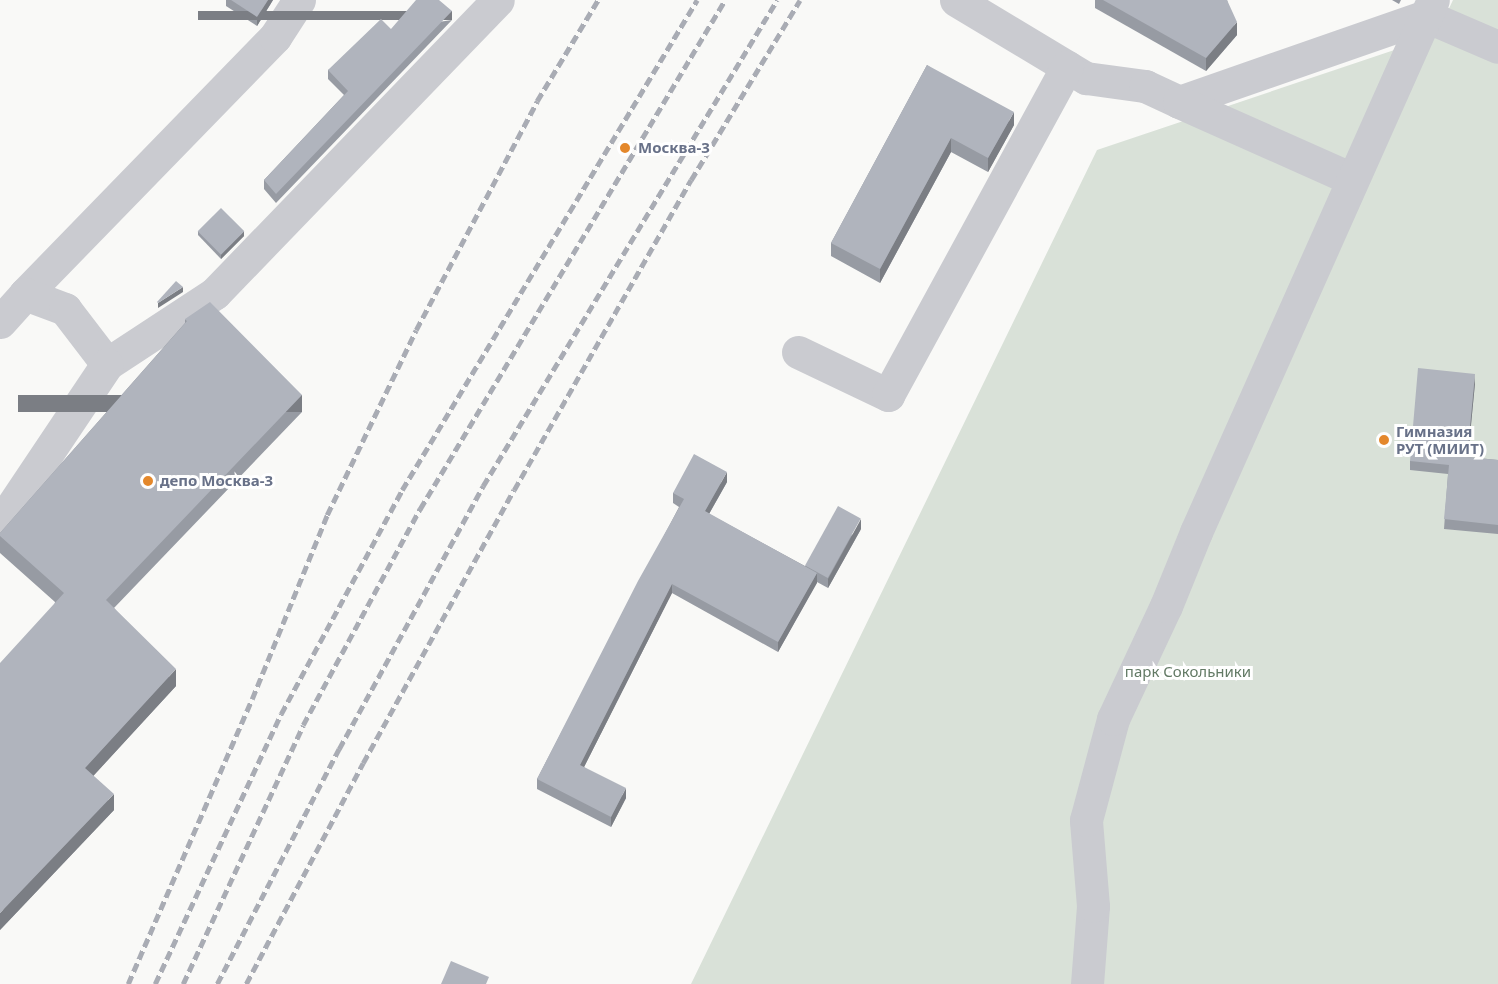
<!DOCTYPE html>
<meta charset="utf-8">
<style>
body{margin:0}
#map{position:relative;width:1498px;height:984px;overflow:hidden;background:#f9f9f7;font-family:"Noto Sans",sans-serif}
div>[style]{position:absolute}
.green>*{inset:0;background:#d9e1d8}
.minor>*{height:33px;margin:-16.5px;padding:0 16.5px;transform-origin:16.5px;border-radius:16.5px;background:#cacbd0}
.rail>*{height:4.5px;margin-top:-2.25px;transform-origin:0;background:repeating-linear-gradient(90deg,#a9acb4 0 9px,transparent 0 13.5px)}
.wall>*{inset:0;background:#979ba3}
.shaded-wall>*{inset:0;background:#7b7e84;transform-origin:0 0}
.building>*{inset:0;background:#b0b4bd;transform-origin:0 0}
.dots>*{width:16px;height:16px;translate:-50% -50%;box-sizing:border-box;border:3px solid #fff;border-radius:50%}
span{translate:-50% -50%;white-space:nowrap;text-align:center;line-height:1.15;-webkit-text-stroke:6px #fff;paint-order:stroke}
.poi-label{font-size:15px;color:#687188;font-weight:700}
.left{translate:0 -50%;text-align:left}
.park-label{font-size:15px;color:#637a65}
</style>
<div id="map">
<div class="green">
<div style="clip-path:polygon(1453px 0,1498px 0,1498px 984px,691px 984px,1097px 150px,1436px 36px)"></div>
</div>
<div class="minor">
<div style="left:956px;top:0;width:152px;rotate:31deg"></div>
<div style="left:1086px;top:78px;width:60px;rotate:7.7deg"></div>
<div style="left:1145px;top:86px;width:38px;rotate:25deg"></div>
<div style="left:1179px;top:102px;width:262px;rotate:-19.2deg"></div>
<div style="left:1426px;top:16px;width:78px;rotate:23.3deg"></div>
<div style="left:1179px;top:102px;width:189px;rotate:24deg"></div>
<div style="left:25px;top:294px;width:359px;rotate:-45.8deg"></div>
<div style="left:275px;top:37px;width:44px;rotate:-57deg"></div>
<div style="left:0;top:322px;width:38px;rotate:-48deg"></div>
<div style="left:25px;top:294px;width:43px;rotate:20.6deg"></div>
<div style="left:65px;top:309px;width:69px;rotate:52.6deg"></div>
<div style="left:107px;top:364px;width:129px;rotate:-33.3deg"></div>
<div style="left:215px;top:293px;width:407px;rotate:-46deg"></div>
<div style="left:798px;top:352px;width:100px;rotate:25.5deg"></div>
<div style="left:888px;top:395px;width:374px;rotate:-61.4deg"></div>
<div style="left:0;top:524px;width:192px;rotate:-56.2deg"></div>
<div style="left:1087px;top:984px;width:78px;rotate:-85.6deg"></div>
<div style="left:1093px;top:906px;width:86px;rotate:-94.7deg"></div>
<div style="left:1086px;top:820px;width:105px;rotate:-75deg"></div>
<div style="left:1113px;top:719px;width:125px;rotate:-64.9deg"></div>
<div style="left:1166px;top:606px;width:80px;rotate:-67.9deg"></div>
<div style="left:1196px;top:532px;width:582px;rotate:-65.99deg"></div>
</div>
<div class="rail">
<div style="left:128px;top:984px;width:311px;rotate:-66.5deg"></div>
<div style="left:252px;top:699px;width:199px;rotate:-67.8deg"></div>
<div style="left:327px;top:515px;width:205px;rotate:-64.3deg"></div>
<div style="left:416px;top:330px;width:259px;rotate:-62.1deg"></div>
<div style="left:537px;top:101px;width:118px;rotate:-58.9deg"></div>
<div style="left:155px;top:984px;width:298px;rotate:-65deg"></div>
<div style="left:281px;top:714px;width:255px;rotate:-61.6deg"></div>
<div style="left:402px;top:490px;width:572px;rotate:-58.95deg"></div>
<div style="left:183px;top:984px;width:285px;rotate:-65.1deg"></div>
<div style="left:303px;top:725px;width:246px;rotate:-61.6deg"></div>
<div style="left:420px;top:509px;width:593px;rotate:-59.07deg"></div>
<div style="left:217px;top:984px;width:265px;rotate:-62.6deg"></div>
<div style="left:339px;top:749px;width:300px;rotate:-61.3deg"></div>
<div style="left:483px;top:486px;width:568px;rotate:-58.83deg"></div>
<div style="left:246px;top:984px;width:250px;rotate:-62.1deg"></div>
<div style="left:363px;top:763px;width:312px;rotate:-61.1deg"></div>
<div style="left:514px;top:490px;width:357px;rotate:-60.3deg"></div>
<div style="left:691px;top:180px;width:210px;rotate:-58.8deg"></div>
</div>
<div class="wall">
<div style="clip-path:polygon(226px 0,273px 0,257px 26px,226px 6px)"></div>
<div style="clip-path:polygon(1095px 0,1227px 0,1237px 35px,1206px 71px,1095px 8px)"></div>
<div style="clip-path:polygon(1392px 0,1401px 0,1399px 4px)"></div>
<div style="clip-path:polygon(452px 20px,276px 203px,264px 189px,264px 180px,344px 95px,328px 79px,328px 70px,391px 29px)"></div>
<div style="clip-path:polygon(927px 65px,1014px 125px,988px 172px,951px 152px,880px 283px,831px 256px,831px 243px)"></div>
<div style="clip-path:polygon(198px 231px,244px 236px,221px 259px,198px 235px)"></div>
<div style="clip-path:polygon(185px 319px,302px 412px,114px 608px,176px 686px,93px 776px,114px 810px,0 930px,55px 602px,0 553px,0 533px,185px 323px)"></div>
<div style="clip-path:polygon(1475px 383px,1468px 457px,1498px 460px,1498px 534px,1444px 529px,1448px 474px,1410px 470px,1410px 461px)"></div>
<div style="clip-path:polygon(727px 482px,709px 514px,805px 566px,861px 529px,828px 588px,817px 582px,778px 652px,672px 593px,584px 767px,626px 798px,611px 827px,537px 789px,537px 779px,679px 507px,673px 503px,673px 493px)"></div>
</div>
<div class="shaded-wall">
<div style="clip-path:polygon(268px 0,273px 0,257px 26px,257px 17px)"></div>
<div style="left:452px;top:11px;width:9px;height:254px;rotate:90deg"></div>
<div style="clip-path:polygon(1237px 22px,1237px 35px,1206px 71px,1206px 58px)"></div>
<div style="clip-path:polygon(1014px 112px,1014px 125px,988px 172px,988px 158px)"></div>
<div style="clip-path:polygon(951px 138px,951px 152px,880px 283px,880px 269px)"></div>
<div style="clip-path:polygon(244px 231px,244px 236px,221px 259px,221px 254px)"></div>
<div style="clip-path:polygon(183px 287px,183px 292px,158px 308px,158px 303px)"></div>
<div style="clip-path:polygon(1475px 374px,1475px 383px,1467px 466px,1467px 457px)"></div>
<div style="left:302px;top:395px;width:17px;height:284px;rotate:90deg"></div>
<div style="clip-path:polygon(727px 472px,727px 482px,705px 521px,705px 511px)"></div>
<div style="clip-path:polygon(861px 519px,861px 529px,828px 588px,828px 579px)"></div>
<div style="clip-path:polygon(817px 573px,817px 583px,778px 652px,778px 642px)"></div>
<div style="clip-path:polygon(672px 584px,672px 593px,580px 775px,580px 765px)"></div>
<div style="clip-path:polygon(176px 669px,176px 686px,85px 785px,85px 768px)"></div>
<div style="clip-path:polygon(626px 788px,626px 798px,611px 827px,611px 817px)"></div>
<div style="clip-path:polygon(114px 794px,114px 810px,0 930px,0 913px)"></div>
</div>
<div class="building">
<div style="clip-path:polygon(231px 0,268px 0,257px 17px)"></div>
<div style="clip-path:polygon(416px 0,439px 0,452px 11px,276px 194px,264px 180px,348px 91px,328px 70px,381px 19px,391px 29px)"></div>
<div style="clip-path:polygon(1103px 0,1227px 0,1237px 22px,1206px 58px)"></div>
<div style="clip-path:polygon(927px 65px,1014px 112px,988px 158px,951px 138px,880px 269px,831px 243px)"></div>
<div style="left:221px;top:208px;width:33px;height:33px;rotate:45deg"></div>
<div style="clip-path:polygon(176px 281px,183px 287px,158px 303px,157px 302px)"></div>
<div style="clip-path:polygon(210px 302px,302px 395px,106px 600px,176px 669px,85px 768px,114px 794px,0 913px,0 663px,64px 593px,0 536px,0 533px,187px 321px,185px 319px)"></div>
<div style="clip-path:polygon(1418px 368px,1475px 374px,1467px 457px,1498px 460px,1498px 525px,1444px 519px,1449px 465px,1410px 461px)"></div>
<div style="clip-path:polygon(694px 454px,727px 472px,705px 511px,817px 573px,778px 642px,672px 584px,580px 765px,626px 788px,611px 817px,537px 779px,638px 581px,684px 499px,673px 493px)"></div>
<div style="left:838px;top:506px;width:26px;height:68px;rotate:29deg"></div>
<div style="clip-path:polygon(451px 961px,489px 977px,486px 984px,441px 984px)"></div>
</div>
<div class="dots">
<div style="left:625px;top:148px;background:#e4882c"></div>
<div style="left:1384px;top:440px;background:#e4882c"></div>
<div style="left:148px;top:481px;background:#e4882c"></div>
</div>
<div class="poi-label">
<span class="left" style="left:638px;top:148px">Москва-3</span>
<span class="left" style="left:1396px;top:440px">Гимназия<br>РУТ (МИИТ)</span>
<span class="left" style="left:160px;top:481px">депо Москва-3</span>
</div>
<div class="park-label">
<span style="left:1188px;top:672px">парк Сокольники</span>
</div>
</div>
